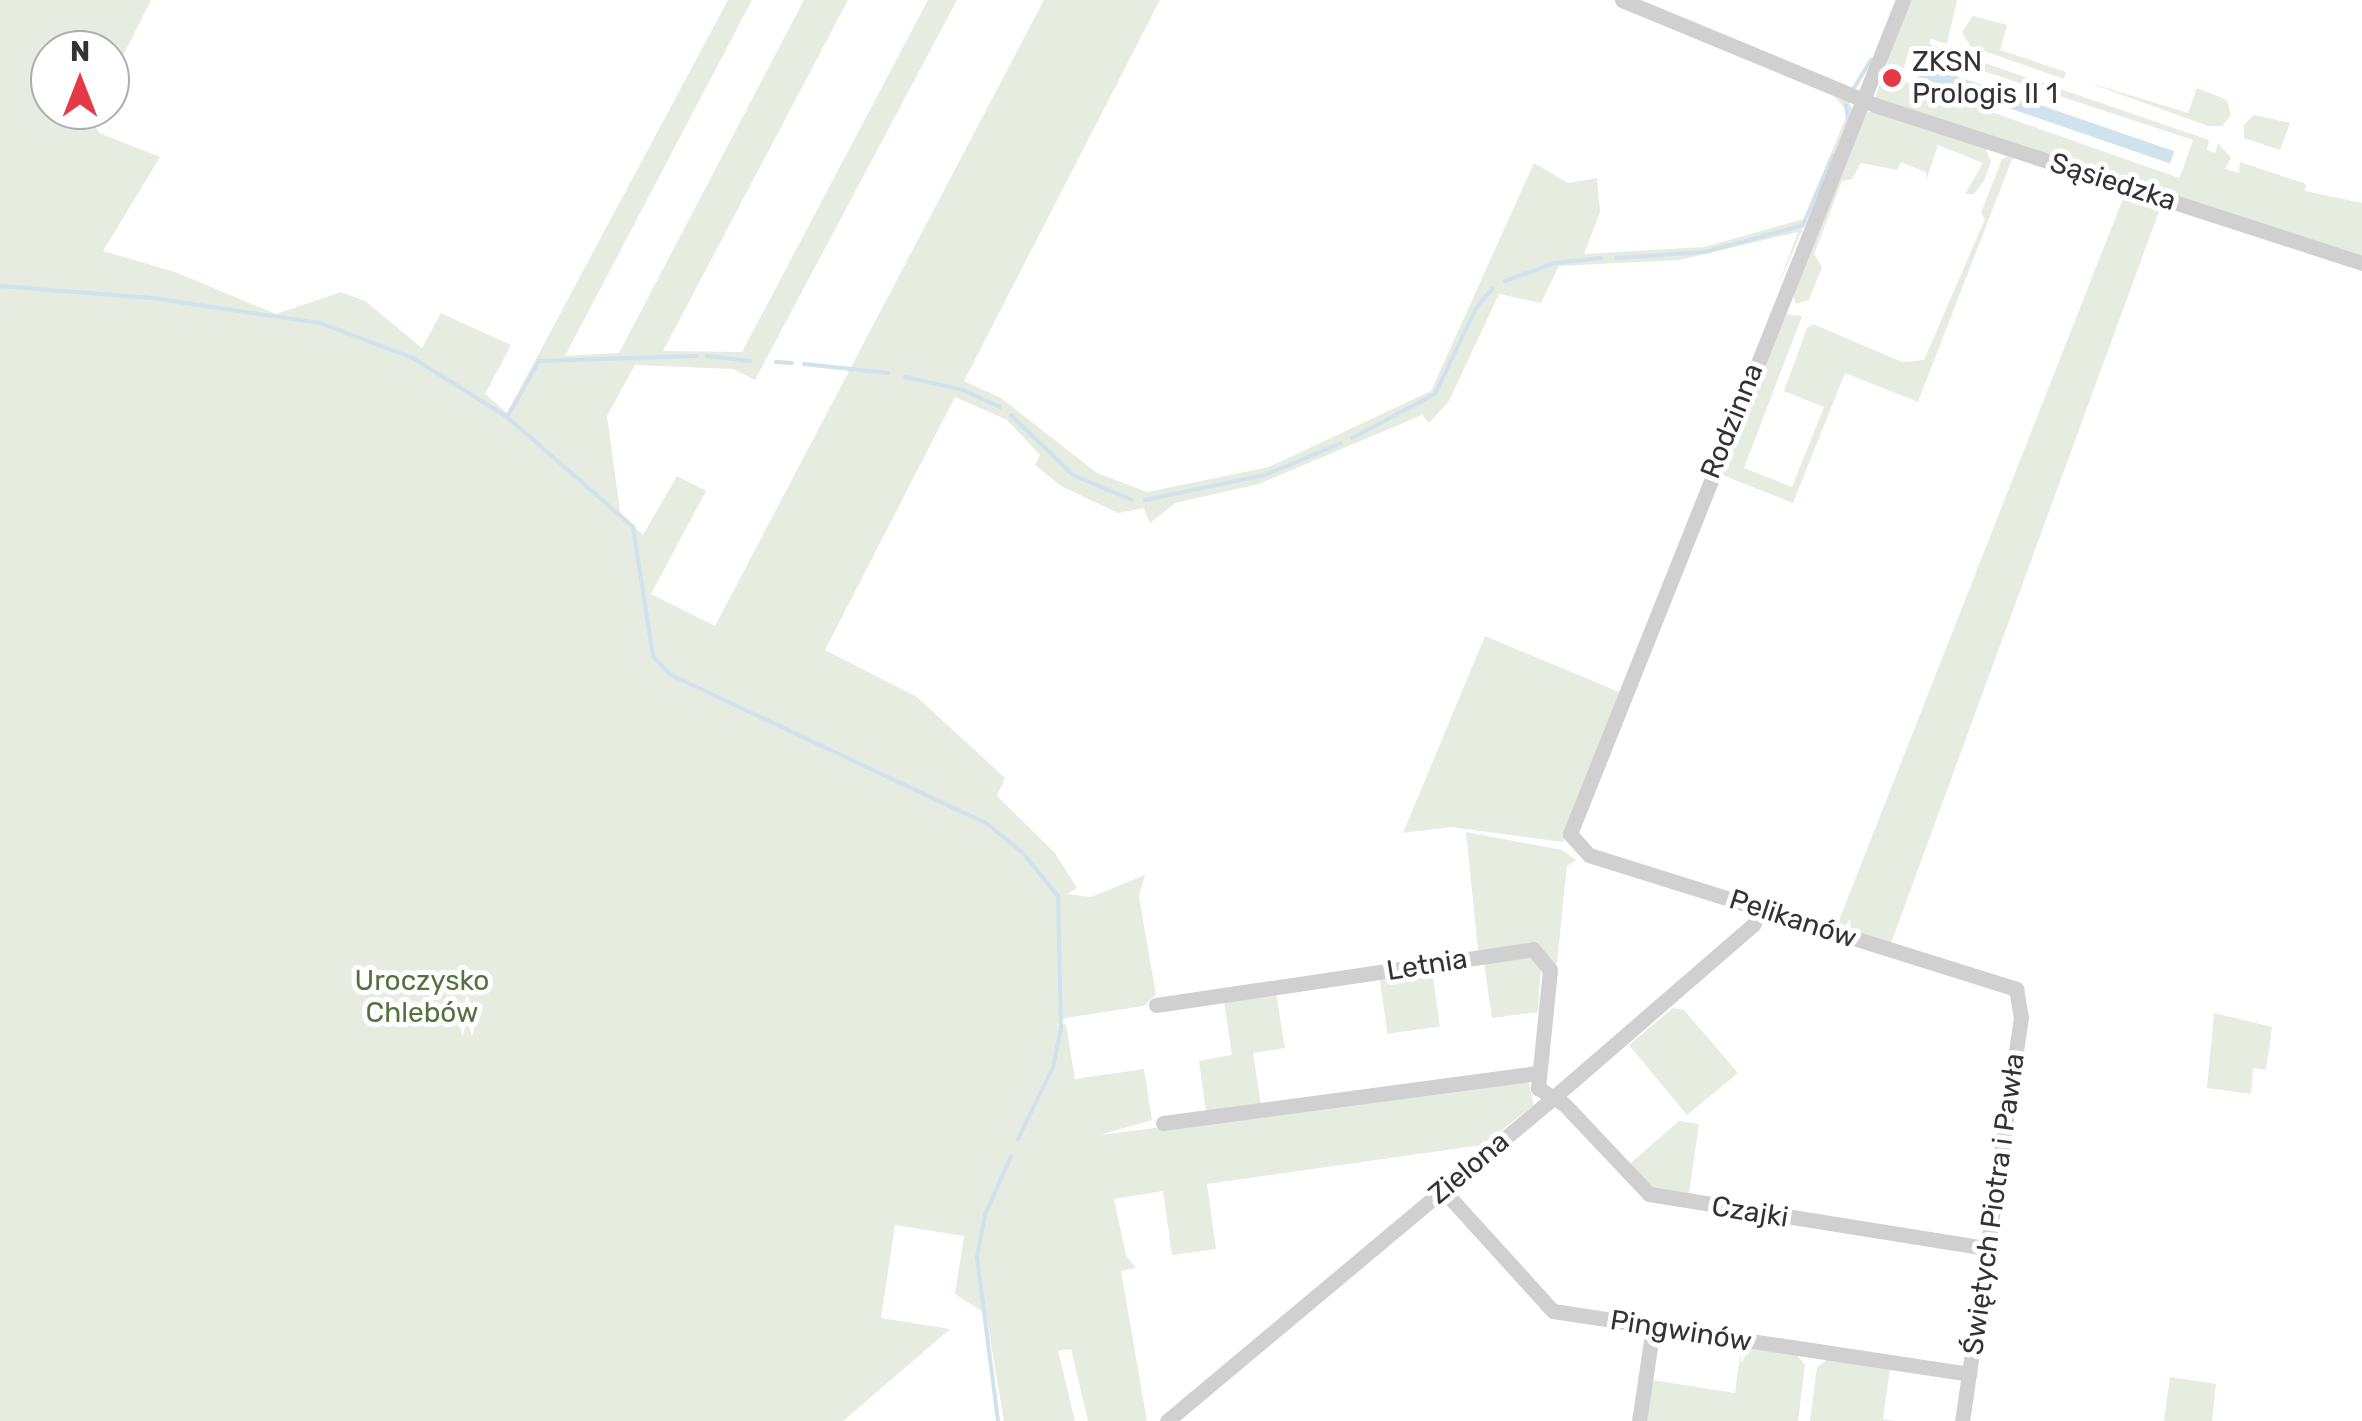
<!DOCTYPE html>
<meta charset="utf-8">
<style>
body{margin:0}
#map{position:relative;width:2362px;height:1421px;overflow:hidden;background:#fff;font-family:Rubik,sans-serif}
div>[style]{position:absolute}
.green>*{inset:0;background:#e6ecdf;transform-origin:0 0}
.water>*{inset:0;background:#cfe2ee;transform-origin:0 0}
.stream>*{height:4px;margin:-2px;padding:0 2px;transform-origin:2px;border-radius:2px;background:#cfe2ee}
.minor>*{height:15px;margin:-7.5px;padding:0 7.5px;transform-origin:7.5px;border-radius:7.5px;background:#d0d0d0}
.dots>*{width:28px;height:28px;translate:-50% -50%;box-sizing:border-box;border:5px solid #fff;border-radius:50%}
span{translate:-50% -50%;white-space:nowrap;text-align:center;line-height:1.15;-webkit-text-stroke:10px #fff;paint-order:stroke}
.poi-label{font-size:28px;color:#333}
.left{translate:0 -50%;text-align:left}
.street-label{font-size:28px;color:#333}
.park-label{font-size:28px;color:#56703f}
.north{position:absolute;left:30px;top:30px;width:100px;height:100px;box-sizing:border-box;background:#fff;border:2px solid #adadad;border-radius:50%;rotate:0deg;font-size:28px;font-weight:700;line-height:40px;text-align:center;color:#333}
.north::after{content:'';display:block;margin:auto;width:35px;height:45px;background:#e63946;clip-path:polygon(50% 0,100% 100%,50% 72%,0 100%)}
</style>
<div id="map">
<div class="green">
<div style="clip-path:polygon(0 0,151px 0,110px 82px,110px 50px,50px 50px,50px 110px,96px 110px,92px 119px,99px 133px,160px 157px,103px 251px,175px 272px,276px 314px,341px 292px,365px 301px,422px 348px,441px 313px,511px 345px,485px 394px,507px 413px,728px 0,752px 0,565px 356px,619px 353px,804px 0,848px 0,663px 351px,742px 352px,928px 0,957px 0,755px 380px,733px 369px,635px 365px,607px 416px,620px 512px,643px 535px,677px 476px,706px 491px,651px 594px,715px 626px,1044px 0,1160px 0,964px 381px,1001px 398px,1097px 473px,1147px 492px,1269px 467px,1431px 391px,1534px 163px,1568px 183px,1597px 178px,1600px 212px,1584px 254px,1704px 247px,1804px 219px,1848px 112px,1835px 97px,1849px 102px,1853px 110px,1777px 289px,1798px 232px,1679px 260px,1559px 266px,1541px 303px,1499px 294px,1449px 401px,1429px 423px,1422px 415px,1259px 484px,1175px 503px,1150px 523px,1144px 508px,1118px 513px,1061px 486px,1035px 465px,1040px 455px,1007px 420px,955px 397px,825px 650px,917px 697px,1005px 778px,997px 796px,1055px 853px,1077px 888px,1067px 894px,1091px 897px,1145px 875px,1139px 896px,1156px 995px,1144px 1006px,1065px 1018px,1056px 1026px,1066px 1024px,1075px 1079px,1144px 1069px,1152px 1120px,1100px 1135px,1528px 1080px,1534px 1105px,1482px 1145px,1207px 1184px,1216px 1249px,1172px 1255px,1163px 1191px,1114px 1199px,1126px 1255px,1136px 1268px,1121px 1271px,1147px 1421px,1088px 1421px,1071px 1349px,1058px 1351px,1075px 1421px,1004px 1421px,986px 1314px,955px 1294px,964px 1236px,895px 1225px,881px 1318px,950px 1329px,843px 1421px,0 1421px)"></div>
<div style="clip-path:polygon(evenodd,1909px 0,1957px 0,1947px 44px,1931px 39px,1929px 44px,2209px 140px,2207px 150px,2215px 153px,2218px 143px,2231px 158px,2225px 169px,2239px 173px,2240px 162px,2306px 184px,2305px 191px,2362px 203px,2362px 257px,1875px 98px,1909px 0,1910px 47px,2193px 140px,2183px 169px,2179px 178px,1900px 80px,1910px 47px)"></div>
<div style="clip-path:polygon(1973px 16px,2007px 25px,2000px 50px,2066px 72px,2064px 79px,1970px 46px,1962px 32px)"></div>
<div style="clip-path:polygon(2087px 82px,2188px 113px,2197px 88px,2227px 100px,2231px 115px,2222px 126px,2208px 126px)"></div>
<div style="clip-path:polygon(1875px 111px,1985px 146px,1991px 162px,1984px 181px,1974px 194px,1965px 194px,1983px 163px,1938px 145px,1926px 181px,1926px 172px,1901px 162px,1897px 170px,1861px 163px,1852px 179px,1842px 181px,1814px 254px,1822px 267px,1809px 300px,1796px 304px,1793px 296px,1865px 113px)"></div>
<div style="clip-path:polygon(2254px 115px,2290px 123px,2280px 150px,2244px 138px,2244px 125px)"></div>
<div style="clip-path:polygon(2014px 154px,1918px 402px,1845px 373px,1793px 503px,1717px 473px,1784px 314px,1802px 316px,1744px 468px,1792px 487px,1824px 407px,1784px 391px,1807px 328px,1813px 324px,1902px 362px,1924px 360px,1985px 219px,1981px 213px,2002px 159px)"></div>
<div style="clip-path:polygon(2126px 191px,2162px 203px,1890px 946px,1836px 928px)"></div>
<div style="clip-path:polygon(1485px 636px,1619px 692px,1563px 842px,1451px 827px,1403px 833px)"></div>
<div style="clip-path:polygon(1466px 832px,1562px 850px,1576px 860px,1567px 866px,1556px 971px,1537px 946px,1478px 950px)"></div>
<div style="clip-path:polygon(1527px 955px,1541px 964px,1538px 1012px,1492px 1018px,1484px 963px)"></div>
<div style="left:1432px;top:970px;width:57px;height:53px;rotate:82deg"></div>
<div style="clip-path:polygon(1276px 993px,1285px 1048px,1253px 1053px,1261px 1105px,1206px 1112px,1199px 1061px,1232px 1055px,1224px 1002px)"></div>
<div style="clip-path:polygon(1673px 1008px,1684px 1010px,1738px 1073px,1687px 1115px,1629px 1045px)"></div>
<div style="clip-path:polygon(2214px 1013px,2272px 1027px,2266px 1070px,2253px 1068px,2251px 1094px,2207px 1088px)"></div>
<div style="clip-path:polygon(1679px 1121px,1699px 1124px,1689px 1194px,1657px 1192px,1626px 1167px)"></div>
<div style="clip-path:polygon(1741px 1348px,1796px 1354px,1805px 1365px,1798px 1421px,1645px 1421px,1652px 1380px,1735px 1393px)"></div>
<div style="clip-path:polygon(1827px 1360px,1890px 1369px,1883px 1419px,1894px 1421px,1810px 1421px,1817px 1367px)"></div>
<div style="clip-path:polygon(2170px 1377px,2216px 1384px,2212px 1421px,2164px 1421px)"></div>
</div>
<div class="water">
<div style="left:1918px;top:63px;width:271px;height:13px;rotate:19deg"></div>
</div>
<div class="stream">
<div style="left:1854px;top:88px;width:33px;rotate:-59deg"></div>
<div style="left:1846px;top:105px;width:14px;rotate:82deg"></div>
<div style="left:1803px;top:225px;width:76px;rotate:-66.8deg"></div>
<div style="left:1616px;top:258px;width:89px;rotate:-3.9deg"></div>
<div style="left:1705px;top:252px;width:99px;rotate:-15.2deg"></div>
<div style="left:1505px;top:281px;width:52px;rotate:-20.2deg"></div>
<div style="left:1554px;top:263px;width:48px;rotate:-5.9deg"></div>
<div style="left:0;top:286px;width:152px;rotate:4.5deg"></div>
<div style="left:152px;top:298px;width:170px;rotate:8.5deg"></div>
<div style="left:320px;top:323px;width:99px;rotate:20.6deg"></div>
<div style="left:413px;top:358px;width:111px;rotate:32.1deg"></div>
<div style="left:507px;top:417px;width:167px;rotate:41.1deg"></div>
<div style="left:633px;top:527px;width:131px;rotate:81.2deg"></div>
<div style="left:653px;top:656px;width:26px;rotate:47deg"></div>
<div style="left:671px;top:675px;width:348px;rotate:25.2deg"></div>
<div style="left:986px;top:823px;width:46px;rotate:38.9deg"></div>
<div style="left:1022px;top:852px;width:57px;rotate:50.7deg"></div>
<div style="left:1058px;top:896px;width:133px;rotate:88.7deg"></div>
<div style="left:1061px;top:1029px;width:39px;rotate:102deg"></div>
<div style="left:1053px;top:1067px;width:80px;rotate:115.9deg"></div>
<div style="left:707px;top:356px;width:44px;rotate:6.5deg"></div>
<div style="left:776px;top:362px;width:16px;rotate:4deg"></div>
<div style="left:804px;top:364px;width:84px;rotate:6.1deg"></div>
<div style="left:905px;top:377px;width:59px;rotate:12.6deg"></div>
<div style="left:963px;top:390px;width:41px;rotate:24.7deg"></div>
<div style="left:1011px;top:415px;width:86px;rotate:44.1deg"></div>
<div style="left:1073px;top:475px;width:64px;rotate:23deg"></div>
<div style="left:507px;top:417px;width:64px;rotate:-60.3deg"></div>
<div style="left:539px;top:361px;width:158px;rotate:-1.8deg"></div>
<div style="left:1352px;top:438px;width:94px;rotate:-27.9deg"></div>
<div style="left:1435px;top:394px;width:95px;rotate:-64.5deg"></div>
<div style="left:1476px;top:308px;width:25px;rotate:-50deg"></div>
<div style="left:1145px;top:500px;width:123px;rotate:-11.8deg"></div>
<div style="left:1265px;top:475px;width:82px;rotate:-22.8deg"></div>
<div style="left:998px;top:1421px;width:165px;rotate:-97.3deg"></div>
<div style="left:977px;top:1257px;width:43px;rotate:-79.2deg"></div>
<div style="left:985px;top:1215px;width:64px;rotate:-66.2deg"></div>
</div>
<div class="minor">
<div style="left:1622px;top:0;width:274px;rotate:22.5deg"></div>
<div style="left:1875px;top:105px;width:512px;rotate:17.97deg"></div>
<div style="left:1903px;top:0;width:898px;rotate:111.77deg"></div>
<div style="left:1570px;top:834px;width:28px;rotate:48deg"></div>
<div style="left:1589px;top:855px;width:448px;rotate:17.4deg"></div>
<div style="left:2016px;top:989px;width:28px;rotate:80deg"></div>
<div style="left:2021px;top:1017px;width:408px;rotate:98.3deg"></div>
<div style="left:1156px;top:1005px;width:381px;rotate:-8.4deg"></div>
<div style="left:1533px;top:949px;width:27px;rotate:51deg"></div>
<div style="left:1550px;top:970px;width:119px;rotate:95.8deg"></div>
<div style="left:1538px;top:1088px;width:31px;rotate:32deg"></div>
<div style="left:1564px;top:1104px;width:124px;rotate:46.6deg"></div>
<div style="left:1649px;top:1194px;width:342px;rotate:9.1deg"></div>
<div style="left:1163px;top:1123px;width:376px;rotate:-7.6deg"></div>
<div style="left:1444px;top:1191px;width:162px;rotate:47.8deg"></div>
<div style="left:1553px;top:1311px;width:421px;rotate:8.6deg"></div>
<div style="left:1167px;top:1421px;width:503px;rotate:-39.92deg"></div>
<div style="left:1553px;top:1098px;width:264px;rotate:-40.9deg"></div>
<div style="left:1753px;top:925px;width:20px;rotate:-63deg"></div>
<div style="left:1639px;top:1421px;width:95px;rotate:-81.5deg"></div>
</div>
<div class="dots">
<div style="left:1892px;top:78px;background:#e63946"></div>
</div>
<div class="poi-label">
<span class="left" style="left:1912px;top:78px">ZKSN<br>Prologis II 1</span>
</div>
<div class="street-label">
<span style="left:2113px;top:182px;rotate:18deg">Sąsiedzka</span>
<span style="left:1732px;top:421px;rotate:-68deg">Rodzinna</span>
<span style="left:1793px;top:919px;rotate:18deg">Pelikanów</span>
<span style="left:1427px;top:965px;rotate:-9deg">Letnia</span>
<span style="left:1469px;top:1168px;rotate:-40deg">Zielona</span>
<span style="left:1994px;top:1204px;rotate:-82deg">Świętych Piotra i Pawła</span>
<span style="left:1750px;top:1212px;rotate:9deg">Czajki</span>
<span style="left:1681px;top:1331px;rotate:9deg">Pingwinów</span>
</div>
<div class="park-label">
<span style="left:422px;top:997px">Uroczysko<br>Chlebów</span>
</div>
<div class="north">N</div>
</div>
